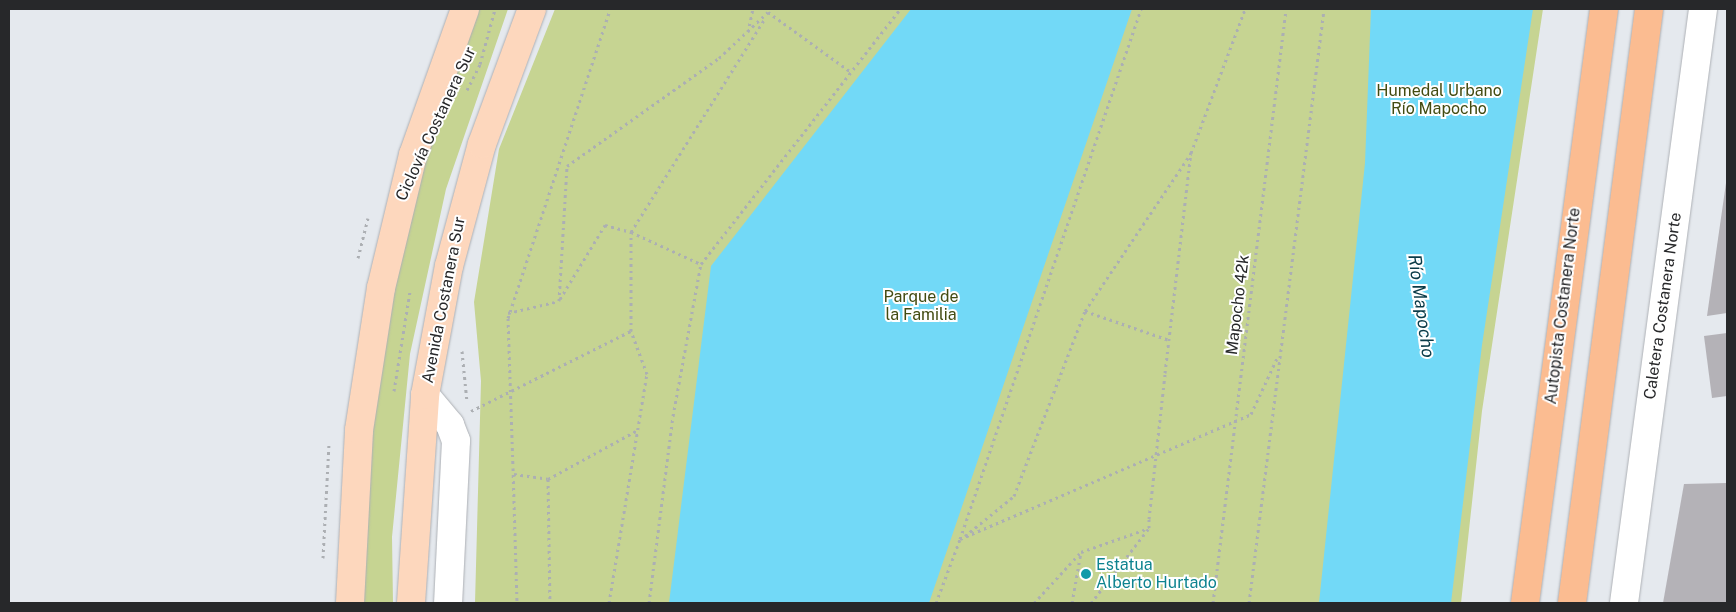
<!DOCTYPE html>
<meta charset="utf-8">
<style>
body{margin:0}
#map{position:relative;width:1736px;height:612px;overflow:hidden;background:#e5e9ee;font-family:"Public Sans",sans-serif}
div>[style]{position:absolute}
.green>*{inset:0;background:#c6d492}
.water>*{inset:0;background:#72d9f7}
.building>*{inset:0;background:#b4b2b7}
.path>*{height:3px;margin-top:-1.5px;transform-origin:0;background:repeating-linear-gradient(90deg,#acafb3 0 2.5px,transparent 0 6.5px)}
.roads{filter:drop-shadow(0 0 1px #adb0b5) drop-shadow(0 0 1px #adb0b5)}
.minor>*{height:28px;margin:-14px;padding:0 14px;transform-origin:14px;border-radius:14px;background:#fff}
.major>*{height:28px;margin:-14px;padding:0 14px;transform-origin:14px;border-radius:14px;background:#fdd7bd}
.highway>*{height:28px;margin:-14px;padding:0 14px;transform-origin:14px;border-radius:14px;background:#fbbc91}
.path-bridge>*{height:3px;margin-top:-1.5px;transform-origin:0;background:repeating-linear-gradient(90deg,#acafb3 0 2.5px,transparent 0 6.5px)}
.dots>*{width:14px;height:14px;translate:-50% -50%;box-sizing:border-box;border:2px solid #fff;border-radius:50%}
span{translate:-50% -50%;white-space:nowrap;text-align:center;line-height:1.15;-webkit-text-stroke:4px #fff;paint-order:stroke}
.park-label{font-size:16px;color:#424b11}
.street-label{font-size:16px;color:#27282a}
.culture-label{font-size:16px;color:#0d838f}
.left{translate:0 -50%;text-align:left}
.water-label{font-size:18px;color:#0a3b48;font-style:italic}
.frame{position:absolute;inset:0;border:10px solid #27282a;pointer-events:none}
</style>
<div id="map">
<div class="green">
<div style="clip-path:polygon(474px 9px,508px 9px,446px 189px,410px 354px,392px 537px,393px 603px,360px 603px,368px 406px,406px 193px)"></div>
<div style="clip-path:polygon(555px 9px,1543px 9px,1482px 411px,1461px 603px,475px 603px,481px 381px,474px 302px,499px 149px)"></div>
</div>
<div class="water">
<div style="clip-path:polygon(911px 9px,1132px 9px,929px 603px,669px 603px,711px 266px)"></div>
<div style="clip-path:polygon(1371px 9px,1533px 9px,1482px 345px,1451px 603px,1319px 603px,1365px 163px)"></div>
</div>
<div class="building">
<div style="clip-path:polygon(1726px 183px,1727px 313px,1707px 316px)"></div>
<div style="clip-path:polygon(1727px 333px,1727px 396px,1712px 398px,1704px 336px)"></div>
<div style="clip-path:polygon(1727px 483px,1727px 603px,1663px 603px,1684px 484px)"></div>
</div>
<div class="path">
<div style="left:748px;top:32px;width:24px;rotate:-78deg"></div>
<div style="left:467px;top:90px;width:29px;rotate:-63deg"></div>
<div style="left:480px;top:64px;width:57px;rotate:-74.7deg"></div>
<div style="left:358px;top:258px;width:41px;rotate:-76deg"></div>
<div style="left:560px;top:299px;width:87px;rotate:-58.7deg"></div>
<div style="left:605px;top:225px;width:27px;rotate:15deg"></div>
<div style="left:631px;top:232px;width:250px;rotate:-57.9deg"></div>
<div style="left:1085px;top:311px;width:190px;rotate:-56.1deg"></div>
<div style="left:508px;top:313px;width:52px;rotate:-13.2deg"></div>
<div style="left:559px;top:301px;width:135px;rotate:-86.6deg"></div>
<div style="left:567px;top:166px;width:186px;rotate:-35.4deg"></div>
<div style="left:719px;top:58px;width:67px;rotate:-43.2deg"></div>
<div style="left:768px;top:12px;width:102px;rotate:35.9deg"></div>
<div style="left:508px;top:318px;width:325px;rotate:-71.7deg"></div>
<div style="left:462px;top:351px;width:51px;rotate:84.4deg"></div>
<div style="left:1165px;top:373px;width:222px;rotate:-83.3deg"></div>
<div style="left:1191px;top:153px;width:154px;rotate:-69.4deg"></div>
<div style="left:394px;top:391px;width:101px;rotate:-80.9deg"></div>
<div style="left:471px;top:411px;width:179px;rotate:-26.6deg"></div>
<div style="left:513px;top:468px;width:135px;rotate:88.3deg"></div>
<div style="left:514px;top:474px;width:34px;rotate:8deg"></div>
<div style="left:548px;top:479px;width:102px;rotate:-28.6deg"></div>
<div style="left:548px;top:479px;width:124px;rotate:89.1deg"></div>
<div style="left:965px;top:536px;width:63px;rotate:-39.2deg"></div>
<div style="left:1014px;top:496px;width:198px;rotate:-69deg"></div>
<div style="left:1085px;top:311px;width:89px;rotate:19deg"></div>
<div style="left:960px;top:539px;width:560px;rotate:-71.14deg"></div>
<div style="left:323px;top:558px;width:116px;rotate:-87deg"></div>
<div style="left:609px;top:603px;width:232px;rotate:-80.6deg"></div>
<div style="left:647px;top:374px;width:46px;rotate:-110.4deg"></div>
<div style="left:631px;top:331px;width:99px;rotate:-90deg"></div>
<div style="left:631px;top:232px;width:77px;rotate:24.6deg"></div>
<div style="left:649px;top:603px;width:189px;rotate:-82.7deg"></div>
<div style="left:673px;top:416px;width:155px;rotate:-79.6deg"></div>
<div style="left:701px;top:264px;width:323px;rotate:-52deg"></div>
<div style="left:936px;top:603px;width:68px;rotate:-69.4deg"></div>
<div style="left:960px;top:539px;width:317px;rotate:-23.2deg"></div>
<div style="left:1251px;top:414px;width:64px;rotate:-65deg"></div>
<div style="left:1034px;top:603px;width:68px;rotate:-47.4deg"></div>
<div style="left:1072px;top:603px;width:52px;rotate:-80deg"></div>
<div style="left:1081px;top:552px;width:72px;rotate:-19.4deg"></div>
<div style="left:1091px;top:603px;width:95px;rotate:-52.3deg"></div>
<div style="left:1149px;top:528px;width:9px;rotate:-90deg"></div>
<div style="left:1213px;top:603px;width:598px;rotate:-82.99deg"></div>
<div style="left:1249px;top:603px;width:599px;rotate:-82.8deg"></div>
</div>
<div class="roads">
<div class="minor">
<div style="left:425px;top:395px;width:39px;rotate:50deg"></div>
<div style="left:450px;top:425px;width:17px;rotate:69deg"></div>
<div style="left:456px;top:441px;width:162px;rotate:92.8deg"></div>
<div style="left:1624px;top:603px;width:599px;rotate:-82.42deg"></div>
</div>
<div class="major">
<div style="left:350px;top:603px;width:173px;rotate:-87deg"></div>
<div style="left:359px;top:430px;width:144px;rotate:-81.2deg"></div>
<div style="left:381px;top:288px;width:137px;rotate:-76.5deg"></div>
<div style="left:413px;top:155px;width:155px;rotate:-70.4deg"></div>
<div style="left:411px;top:603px;width:208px;rotate:-86.1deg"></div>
<div style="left:425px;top:395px;width:131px;rotate:-79.5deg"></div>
<div style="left:449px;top:266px;width:126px;rotate:-74.9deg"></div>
<div style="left:482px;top:144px;width:144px;rotate:-69.7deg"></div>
</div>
<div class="highway">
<div style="left:1525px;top:603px;width:599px;rotate:-82.42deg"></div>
<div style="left:1572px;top:603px;width:599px;rotate:-82.61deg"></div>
</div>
</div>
<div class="path-bridge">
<div style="left:508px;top:318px;width:150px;rotate:88.1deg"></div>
<div style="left:1149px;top:519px;width:147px;rotate:-83.7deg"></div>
</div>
<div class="dots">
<div style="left:1086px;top:574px;background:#0f9aa8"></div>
</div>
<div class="park-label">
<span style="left:1439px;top:100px">Humedal Urbano<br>Río Mapocho</span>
<span style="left:921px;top:306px">Parque de<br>la Familia</span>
</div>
<div class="street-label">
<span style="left:436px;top:124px;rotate:-65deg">Ciclovía Costanera Sur</span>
<span style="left:444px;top:300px;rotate:-79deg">Avenida Costanera Sur</span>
<span style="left:1238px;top:305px;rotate:-83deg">Mapocho 42k</span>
<span style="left:1563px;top:306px;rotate:-83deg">Autopista Costanera Norte</span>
<span style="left:1663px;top:306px;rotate:-82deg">Caletera Costanera Norte</span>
</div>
<div class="culture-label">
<span class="left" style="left:1096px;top:574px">Estatua<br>Alberto Hurtado</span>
</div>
<div class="water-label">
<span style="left:1421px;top:306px;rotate:82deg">Río Mapocho</span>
</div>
<div class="frame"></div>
</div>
